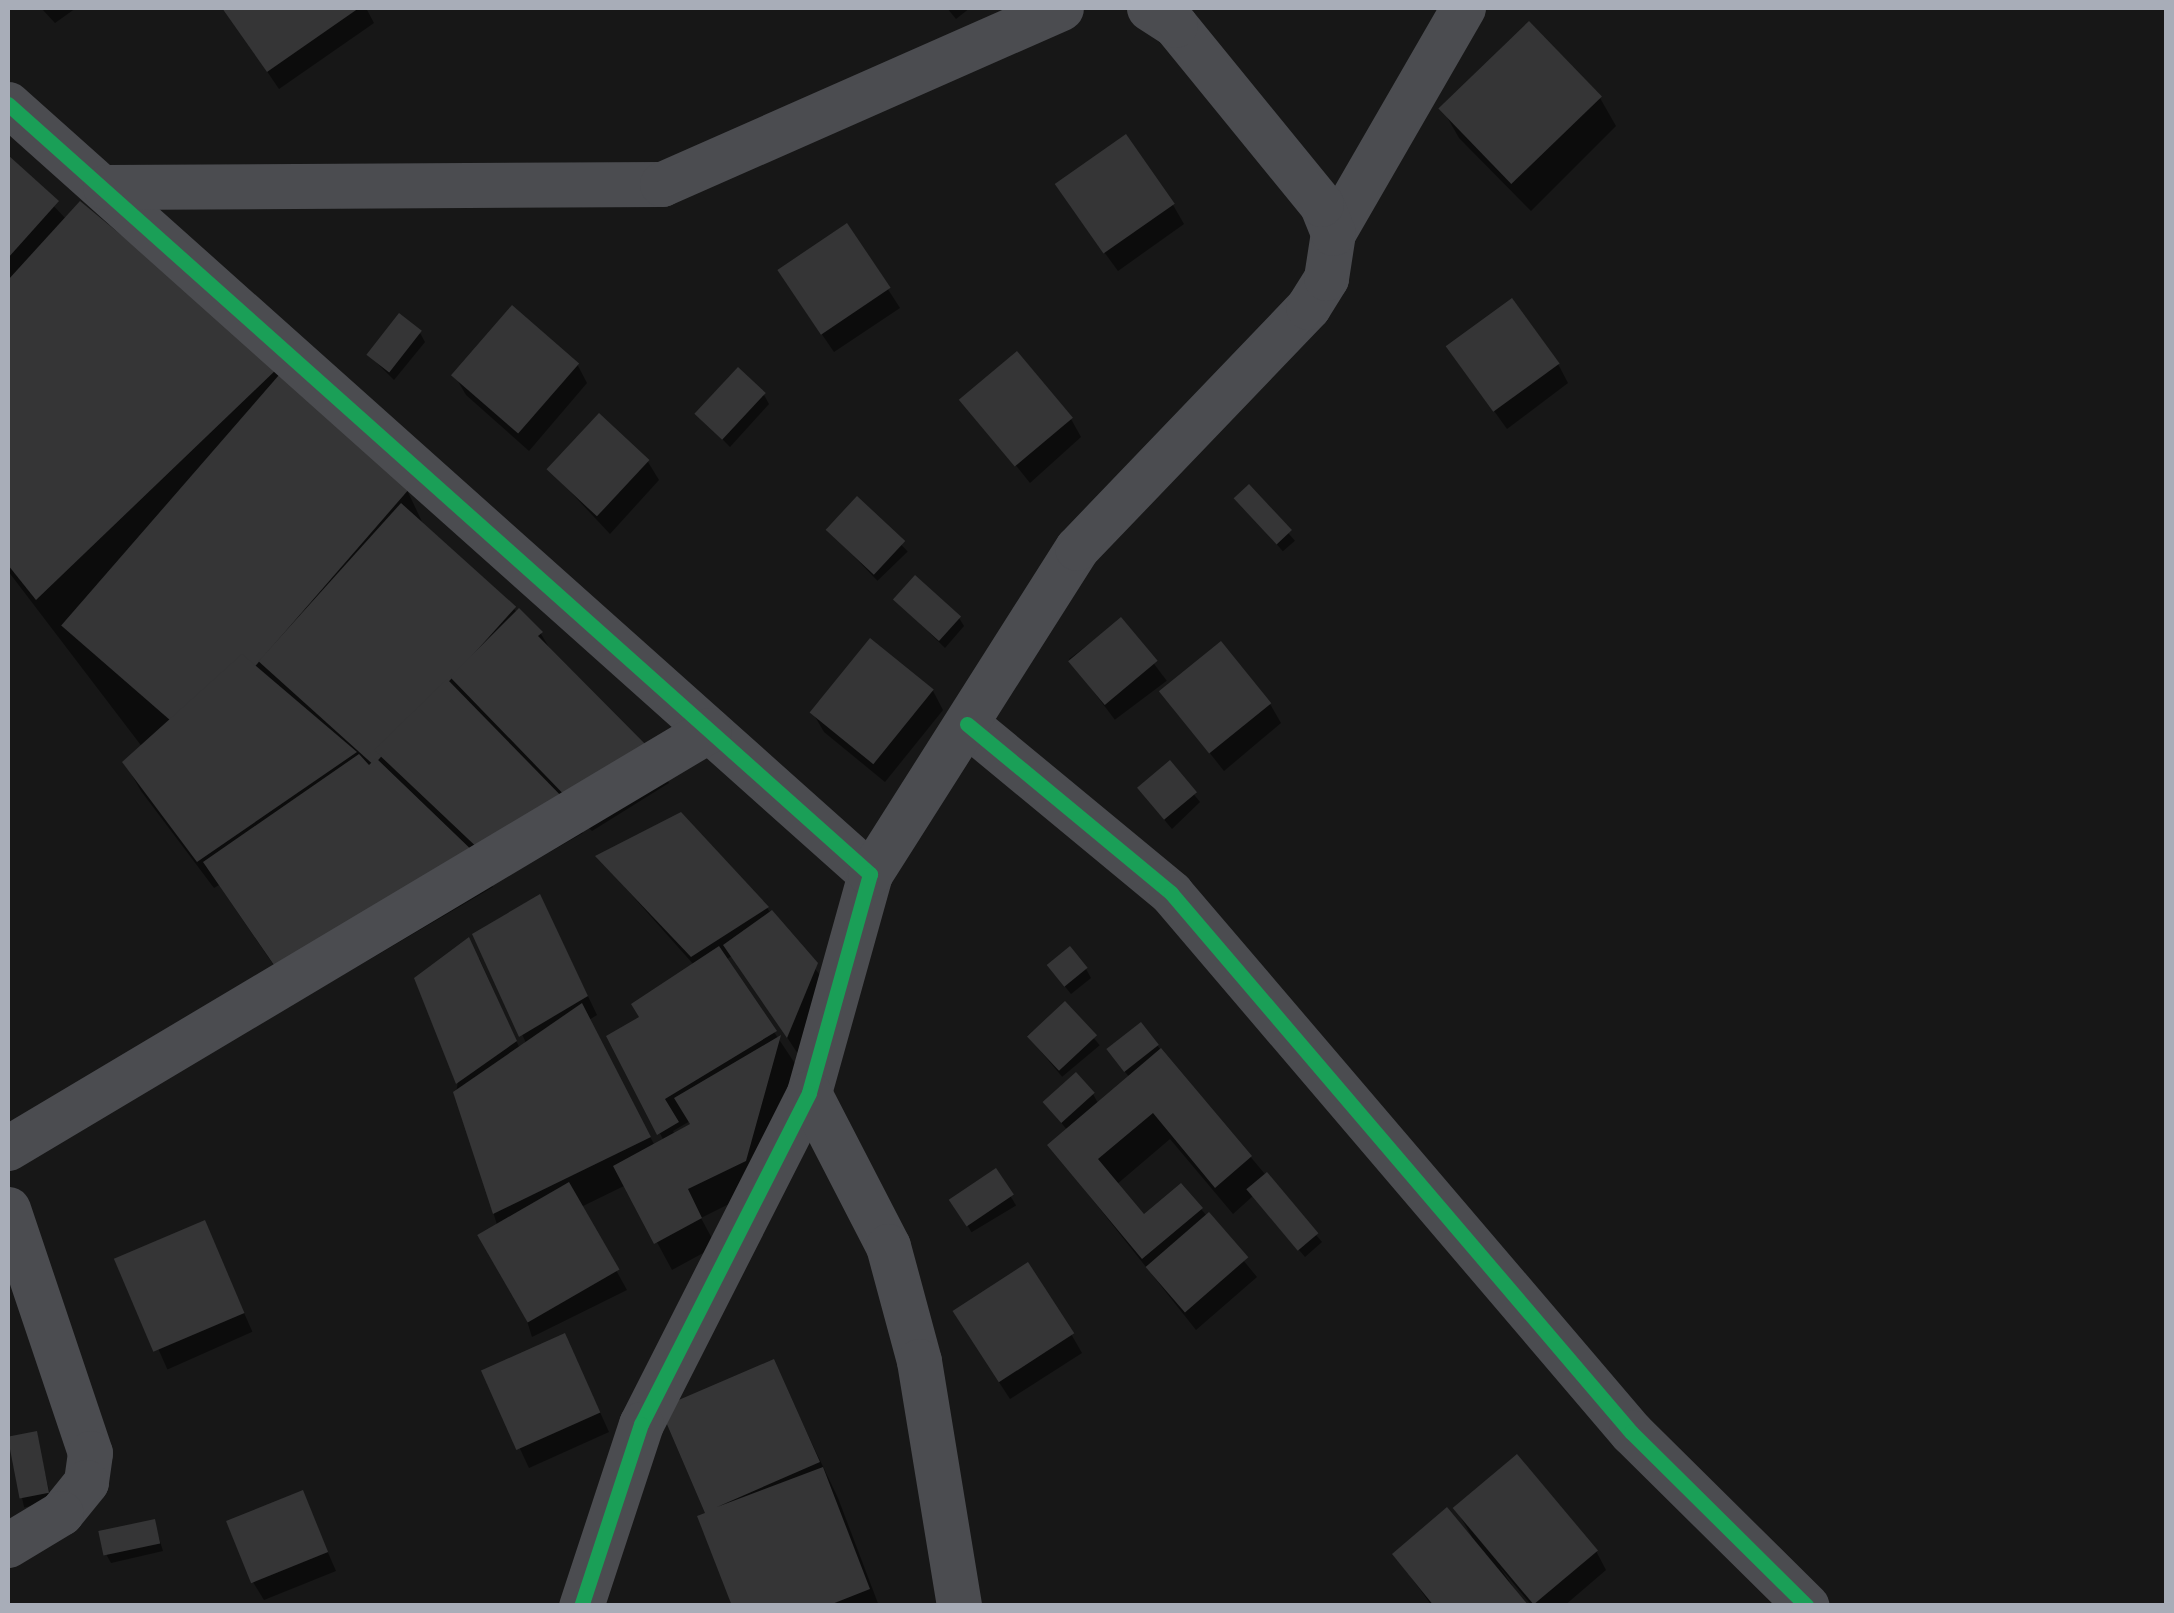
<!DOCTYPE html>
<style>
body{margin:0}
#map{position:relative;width:2174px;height:1613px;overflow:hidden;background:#171717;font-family:Overpass,sans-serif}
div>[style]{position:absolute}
.shadow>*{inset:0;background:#0007;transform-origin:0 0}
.building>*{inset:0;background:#353536;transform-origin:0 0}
.street>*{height:45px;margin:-22.5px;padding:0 22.5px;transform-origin:22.5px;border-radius:22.5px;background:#4b4c50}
.cycleway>*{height:15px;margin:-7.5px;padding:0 7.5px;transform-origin:7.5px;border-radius:7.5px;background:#1a9f57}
span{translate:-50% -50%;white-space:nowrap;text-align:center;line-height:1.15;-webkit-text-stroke:10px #111113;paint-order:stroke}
.frame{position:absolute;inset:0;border:10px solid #a8adb8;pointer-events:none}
</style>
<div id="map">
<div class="shadow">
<div style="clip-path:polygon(41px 8px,76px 8px,55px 23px)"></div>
<div style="clip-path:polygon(224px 8px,366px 8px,374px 23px,279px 89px)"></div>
<div style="clip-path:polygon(947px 8px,970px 8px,956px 19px)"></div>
<div style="clip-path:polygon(1529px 25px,1600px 98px,1616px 126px,1531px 211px,1459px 138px,1443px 110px)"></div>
<div style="clip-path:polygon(8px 158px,66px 219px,278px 368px,407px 490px,425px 528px,541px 634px,553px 654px,653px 756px,669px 783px,592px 831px,573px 813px,583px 833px,501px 880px,478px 861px,493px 887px,321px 988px,292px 992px,219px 885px,214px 888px,141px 791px,125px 763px,143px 748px,8px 571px)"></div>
<div style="clip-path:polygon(1069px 204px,1173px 205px,1184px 224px,1118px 271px)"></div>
<div style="clip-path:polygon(847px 226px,900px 308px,834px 352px,791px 289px)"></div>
<div style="clip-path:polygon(420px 333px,425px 342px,394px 380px,369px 355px)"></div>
<div style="clip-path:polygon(1449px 348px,1558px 364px,1568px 383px,1507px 429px)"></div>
<div style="clip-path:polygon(577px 364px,587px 383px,529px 451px,466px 395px,455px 376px)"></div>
<div style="clip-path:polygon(764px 395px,769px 404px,730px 447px,698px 414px)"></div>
<div style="clip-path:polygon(964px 401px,1071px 419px,1081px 437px,1030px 483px)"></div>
<div style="clip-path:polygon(648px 462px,659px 480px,610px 534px,551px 471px)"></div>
<div style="left:1249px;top:488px;width:70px;height:16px;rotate:49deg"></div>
<div style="left:857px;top:499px;width:73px;height:42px;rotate:46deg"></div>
<div style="clip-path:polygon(896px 600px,959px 618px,964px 626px,945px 648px)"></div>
<div style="left:1121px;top:620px;width:76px;height:65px;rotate:53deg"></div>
<div style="clip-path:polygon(933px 691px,943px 710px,885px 782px,824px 732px,813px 713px)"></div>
<div style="clip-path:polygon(1163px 694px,1270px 704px,1281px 723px,1224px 771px)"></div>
<div style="clip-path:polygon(1169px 764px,1200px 802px,1172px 829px,1146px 798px)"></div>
<div style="clip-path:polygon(evenodd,598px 857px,767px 908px,827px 984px,798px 1054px,733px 955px,726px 960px,796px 1065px,761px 1188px,701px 1218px,716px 1246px,672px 1270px,626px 1185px,581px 1207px,627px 1290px,532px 1337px,456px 1093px,479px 958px,520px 1049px,527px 1045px,476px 935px,549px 915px,597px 1015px,589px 1020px,655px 1146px,664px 1141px,609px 1037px,642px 1018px,694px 965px,598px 857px,690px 1121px,693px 1126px,675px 1135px,673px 1131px,690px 1121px)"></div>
<div style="clip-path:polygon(1086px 969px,1091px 978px,1071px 994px,1055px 974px)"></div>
<div style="left:1065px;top:1004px;width:54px;height:49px;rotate:50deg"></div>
<div style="clip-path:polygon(1140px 1025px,1322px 1242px,1305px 1257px,1253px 1196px,1233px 1214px,1170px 1139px,1116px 1185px,1144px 1218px,1201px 1209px,1257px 1277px,1196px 1330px,1050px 1146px,1068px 1131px,1045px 1103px,1093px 1094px,1099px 1105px,1130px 1078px,1114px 1058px)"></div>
<div style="left:996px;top:1172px;width:39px;height:52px;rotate:59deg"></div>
<div style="left:204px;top:1223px;width:119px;height:93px;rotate:66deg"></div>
<div style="clip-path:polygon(965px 1330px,1071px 1334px,1082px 1353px,1010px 1399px)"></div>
<div style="clip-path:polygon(574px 1355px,609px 1432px,529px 1468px,484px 1372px)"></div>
<div style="clip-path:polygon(773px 1362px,838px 1498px,879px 1606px,735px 1606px,709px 1514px)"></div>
<div style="left:36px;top:1434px;width:69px;height:28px;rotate:77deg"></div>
<div style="clip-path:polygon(302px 1493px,336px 1571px,264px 1600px,253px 1582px)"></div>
<div style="clip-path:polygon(1456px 1509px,1596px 1551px,1606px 1570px,1564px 1606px,1532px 1606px,1499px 1566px,1526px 1606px,1432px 1606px,1395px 1555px,1472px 1537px)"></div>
<div style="clip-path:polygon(154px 1522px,163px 1551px,111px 1563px,106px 1554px)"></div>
</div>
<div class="building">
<div style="clip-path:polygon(222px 8px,359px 8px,267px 72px)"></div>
<div style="left:1529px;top:21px;width:105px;height:126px;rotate:46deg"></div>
<div style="left:1126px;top:134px;width:85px;height:87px;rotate:55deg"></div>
<div style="clip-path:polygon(8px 155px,59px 201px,8px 258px)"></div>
<div style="clip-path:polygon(80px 201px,280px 366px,36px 600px,8px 565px,8px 280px)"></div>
<div style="left:847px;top:223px;width:78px;height:84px;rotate:56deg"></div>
<div style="left:1512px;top:298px;width:81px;height:82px;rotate:54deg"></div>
<div style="left:512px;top:305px;width:89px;height:93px;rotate:41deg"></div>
<div style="left:399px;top:313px;width:29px;height:53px;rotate:38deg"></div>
<div style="left:1017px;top:351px;width:87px;height:76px;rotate:50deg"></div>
<div style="left:738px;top:367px;width:38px;height:64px;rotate:43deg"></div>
<div style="left:279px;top:375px;width:173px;height:332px;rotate:41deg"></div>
<div style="left:599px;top:413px;width:69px;height:77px;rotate:43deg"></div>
<div style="left:1249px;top:484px;width:63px;height:21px;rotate:47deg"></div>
<div style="left:857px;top:496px;width:66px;height:46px;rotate:43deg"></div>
<div style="left:401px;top:503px;width:155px;height:213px;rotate:42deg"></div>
<div style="left:915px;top:575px;width:62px;height:33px;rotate:42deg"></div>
<div style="clip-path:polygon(519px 608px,543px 632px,538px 636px,655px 754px,574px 805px,450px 677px)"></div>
<div style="left:1121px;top:617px;width:57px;height:69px;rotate:50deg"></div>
<div style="left:870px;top:638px;width:82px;height:96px;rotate:39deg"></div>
<div style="left:1221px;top:641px;width:80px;height:80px;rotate:51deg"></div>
<div style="clip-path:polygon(242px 654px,357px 752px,197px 862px,122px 762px)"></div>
<div style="clip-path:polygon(447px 679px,570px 805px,484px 854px,374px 750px)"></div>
<div style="clip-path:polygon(359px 754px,369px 765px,376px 758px,480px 858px,274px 965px,203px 862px)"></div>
<div style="left:1170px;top:760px;width:42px;height:43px;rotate:50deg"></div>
<div style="clip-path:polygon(681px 812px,769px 907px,691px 957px,595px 856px)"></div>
<div style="clip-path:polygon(540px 894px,588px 996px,519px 1037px,472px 934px)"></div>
<div style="clip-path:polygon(772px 910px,818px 963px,787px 1038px,723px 945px)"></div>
<div style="clip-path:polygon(469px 937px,517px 1041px,456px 1084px,414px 978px)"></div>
<div style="clip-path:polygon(719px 946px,777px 1031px,665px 1099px,679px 1122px,657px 1135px,606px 1036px,639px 1017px,631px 1004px)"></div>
<div style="left:1070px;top:946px;width:28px;height:30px;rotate:51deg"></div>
<div style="left:1065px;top:1001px;width:47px;height:52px;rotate:47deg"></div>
<div style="clip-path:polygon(582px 1003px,651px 1137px,493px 1214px,453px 1092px)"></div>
<div style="left:1141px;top:1022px;width:29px;height:44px;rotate:52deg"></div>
<div style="clip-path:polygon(781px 1035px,746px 1161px,688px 1189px,702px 1218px,654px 1244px,613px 1166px,690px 1124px,674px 1098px)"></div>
<div style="clip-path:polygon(1161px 1048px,1252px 1156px,1215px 1188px,1153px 1113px,1098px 1159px,1144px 1214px,1181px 1183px,1203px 1208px,1142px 1259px,1047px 1145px)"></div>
<div style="left:1076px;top:1072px;width:28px;height:45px;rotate:48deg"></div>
<div style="left:996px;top:1168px;width:32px;height:57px;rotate:56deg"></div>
<div style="left:1267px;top:1172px;width:80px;height:27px;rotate:50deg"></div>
<div style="left:569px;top:1182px;width:101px;height:106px;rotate:60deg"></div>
<div style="left:1209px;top:1212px;width:60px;height:84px;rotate:49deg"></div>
<div style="left:205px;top:1220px;width:101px;height:99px;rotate:67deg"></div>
<div style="left:1028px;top:1262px;width:85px;height:90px;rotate:57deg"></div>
<div style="left:565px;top:1333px;width:87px;height:92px;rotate:66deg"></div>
<div style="clip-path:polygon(774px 1359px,820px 1462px,717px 1507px,823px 1467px,870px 1589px,827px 1606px,732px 1606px,697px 1516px,705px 1513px,660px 1408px)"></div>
<div style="left:37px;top:1431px;width:63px;height:30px;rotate:79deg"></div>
<div style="left:1517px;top:1454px;width:126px;height:84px;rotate:50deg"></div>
<div style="left:303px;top:1490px;width:67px;height:83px;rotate:68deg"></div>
<div style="clip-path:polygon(1447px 1507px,1529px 1606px,1434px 1606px,1392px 1554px)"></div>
<div style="left:155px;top:1519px;width:25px;height:58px;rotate:78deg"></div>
</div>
<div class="street">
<div style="left:8px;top:104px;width:1156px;rotate:41.77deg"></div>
<div style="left:870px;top:874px;width:227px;rotate:105.6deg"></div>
<div style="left:809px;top:1093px;width:371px;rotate:116.9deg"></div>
<div style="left:641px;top:1424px;width:192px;rotate:108.2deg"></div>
<div style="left:105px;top:187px;width:557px;rotate:-0.31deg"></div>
<div style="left:662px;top:184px;width:436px;rotate:-23.8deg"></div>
<div style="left:1333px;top:233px;width:260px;rotate:-60deg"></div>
<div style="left:967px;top:724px;width:265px;rotate:39.6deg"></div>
<div style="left:1171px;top:893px;width:709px;rotate:49.52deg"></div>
<div style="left:1631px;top:1432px;width:247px;rotate:44.7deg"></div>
<div style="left:870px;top:874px;width:386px;rotate:-57.6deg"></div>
<div style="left:1077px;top:548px;width:334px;rotate:-46.2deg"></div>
<div style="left:1308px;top:307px;width:34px;rotate:-58deg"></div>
<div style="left:1326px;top:278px;width:46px;rotate:-81.2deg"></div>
<div style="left:1333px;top:233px;width:31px;rotate:-112deg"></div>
<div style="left:1321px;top:204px;width:231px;rotate:-129.2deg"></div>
<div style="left:1175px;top:25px;width:31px;rotate:-147deg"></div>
<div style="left:809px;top:1093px;width:172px;rotate:62.7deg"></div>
<div style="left:888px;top:1246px;width:119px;rotate:74.9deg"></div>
<div style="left:919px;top:1361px;width:248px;rotate:80.7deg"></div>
<div style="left:8px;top:1148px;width:816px;rotate:-30.81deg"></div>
<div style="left:8px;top:1209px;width:257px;rotate:71.4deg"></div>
<div style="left:90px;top:1453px;width:29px;rotate:98deg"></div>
<div style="left:86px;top:1482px;width:40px;rotate:129deg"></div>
<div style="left:61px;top:1513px;width:62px;rotate:148.9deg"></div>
</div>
<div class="cycleway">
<div style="left:8px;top:104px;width:1156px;rotate:41.77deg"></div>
<div style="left:870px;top:874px;width:227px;rotate:105.6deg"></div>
<div style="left:809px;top:1093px;width:371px;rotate:116.9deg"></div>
<div style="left:641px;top:1424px;width:192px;rotate:108.2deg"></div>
<div style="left:967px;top:724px;width:265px;rotate:39.6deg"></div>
<div style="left:1171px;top:893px;width:709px;rotate:49.52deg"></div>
<div style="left:1631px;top:1432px;width:247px;rotate:44.7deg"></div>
</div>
<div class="frame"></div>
</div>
